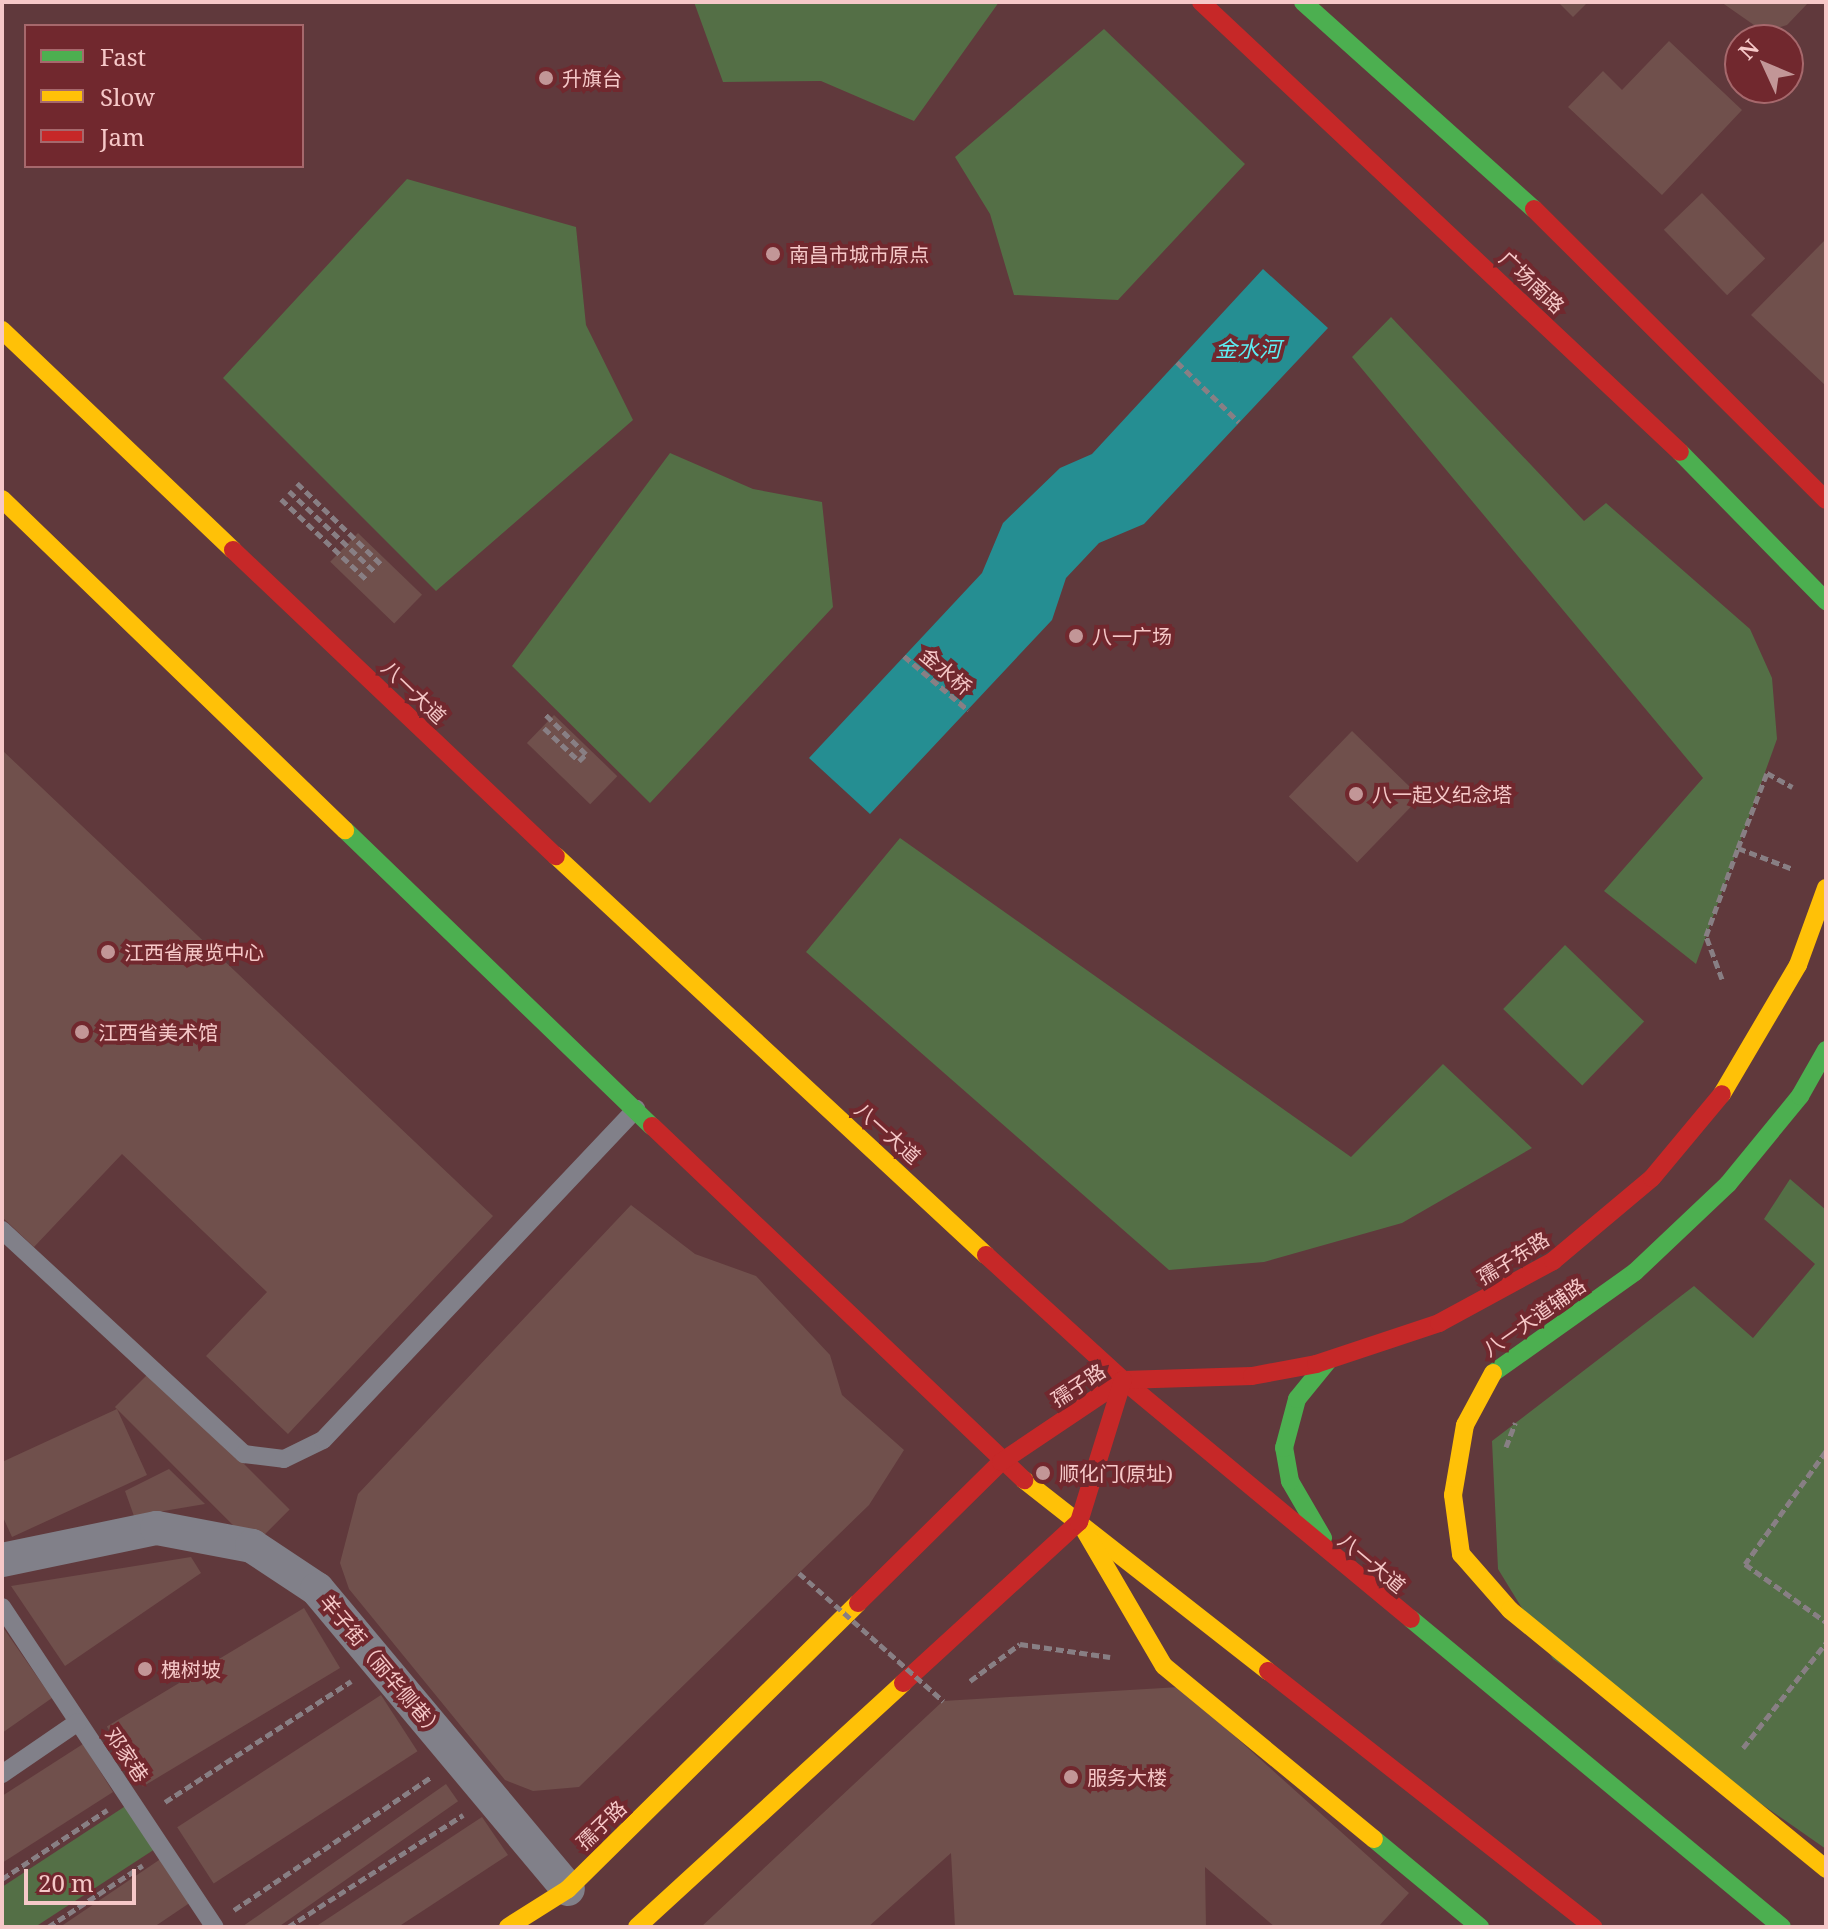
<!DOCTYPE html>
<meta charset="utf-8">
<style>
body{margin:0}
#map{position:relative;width:1828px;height:1929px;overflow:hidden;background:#60393c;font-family:"Noto Serif","Noto Sans SC",serif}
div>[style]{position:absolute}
.green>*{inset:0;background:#546f46;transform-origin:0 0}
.water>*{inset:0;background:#258e92}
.building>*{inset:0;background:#70504c;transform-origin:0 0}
.path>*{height:5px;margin-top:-2.5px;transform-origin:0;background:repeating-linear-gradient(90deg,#887f84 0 8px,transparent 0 12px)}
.lane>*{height:18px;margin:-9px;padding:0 9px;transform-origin:9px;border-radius:9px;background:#818089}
.street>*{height:34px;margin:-17px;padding:0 17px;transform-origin:17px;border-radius:17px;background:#818089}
.fast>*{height:18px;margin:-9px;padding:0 9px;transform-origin:9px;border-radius:9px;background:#4caf50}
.slow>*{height:18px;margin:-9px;padding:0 9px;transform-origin:9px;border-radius:9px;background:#ffc107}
.jam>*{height:18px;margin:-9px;padding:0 9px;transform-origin:9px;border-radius:9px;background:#c62828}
.path-bridge>*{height:5px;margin-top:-2.5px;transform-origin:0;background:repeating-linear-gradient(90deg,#887f84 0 8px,transparent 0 12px)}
.dots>*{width:22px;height:22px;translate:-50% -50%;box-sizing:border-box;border:4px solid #71282e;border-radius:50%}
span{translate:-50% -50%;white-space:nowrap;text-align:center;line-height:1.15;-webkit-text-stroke:8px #71282e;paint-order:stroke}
.poi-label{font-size:20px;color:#f6c8c8}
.left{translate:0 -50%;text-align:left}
.street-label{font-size:20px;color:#f6c8c8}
.water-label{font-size:22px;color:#5dedf2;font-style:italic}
.frame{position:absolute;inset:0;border:4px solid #f6c8c8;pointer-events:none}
.legend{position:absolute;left:24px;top:24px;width:280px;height:144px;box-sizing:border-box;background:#71282e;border:2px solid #a6686c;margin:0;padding:10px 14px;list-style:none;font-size:24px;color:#f6c8c8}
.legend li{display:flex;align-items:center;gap:16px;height:40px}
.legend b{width:40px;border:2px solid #a6686c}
.north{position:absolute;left:1724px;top:24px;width:80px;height:80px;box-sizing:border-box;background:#71282e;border:2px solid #a6686c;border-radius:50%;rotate:314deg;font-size:22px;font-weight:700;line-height:32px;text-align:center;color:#f6c8c8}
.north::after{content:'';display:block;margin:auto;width:28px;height:36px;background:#c29697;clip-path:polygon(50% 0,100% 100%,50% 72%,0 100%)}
.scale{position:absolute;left:24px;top:1869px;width:112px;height:36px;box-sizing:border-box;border:4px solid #f6c8c8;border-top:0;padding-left:10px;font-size:24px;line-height:28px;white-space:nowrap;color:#f6c8c8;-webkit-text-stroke:6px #71282e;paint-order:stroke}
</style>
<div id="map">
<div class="green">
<div style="clip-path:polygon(694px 2px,999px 2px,914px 121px,821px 81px,723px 82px)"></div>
<div style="clip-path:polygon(1104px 29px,1245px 164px,1118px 300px,1014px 295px,990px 214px,955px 157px)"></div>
<div style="clip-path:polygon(407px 179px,576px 227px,586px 325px,633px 420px,436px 591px,223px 378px)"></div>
<div style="clip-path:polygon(1391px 317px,1584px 521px,1606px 503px,1750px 629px,1772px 678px,1777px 739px,1696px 964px,1604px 891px,1703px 778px,1352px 357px)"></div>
<div style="clip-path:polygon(670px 453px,753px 489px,822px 502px,833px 607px,650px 803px,512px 666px)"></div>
<div style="clip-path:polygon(900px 838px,1351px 1157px,1443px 1064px,1532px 1148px,1402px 1223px,1264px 1262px,1169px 1270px,806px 952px)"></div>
<div style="left:1565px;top:945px;width:110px;height:89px;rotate:44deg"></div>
<div style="clip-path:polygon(1790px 1179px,1826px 1210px,1826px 1849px,1553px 1659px,1498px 1569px,1492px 1441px,1694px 1286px,1753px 1338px,1815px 1264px,1764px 1219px)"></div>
<div style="clip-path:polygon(127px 1805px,155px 1849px,35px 1927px,2px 1927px,2px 1887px)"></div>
</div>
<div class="water">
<div style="clip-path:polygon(1263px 269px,1328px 328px,1144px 524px,1099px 543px,1066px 578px,1052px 620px,870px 814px,809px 758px,982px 573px,1003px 523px,1060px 468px,1092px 454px)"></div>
</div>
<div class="building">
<div style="clip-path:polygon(1558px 2px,1588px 2px,1573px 17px)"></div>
<div style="clip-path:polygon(1721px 2px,1809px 2px,1787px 25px,1764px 32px)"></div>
<div style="clip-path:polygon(1669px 41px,1742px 110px,1662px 195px,1568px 107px,1603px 71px,1622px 90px)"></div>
<div style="left:1702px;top:193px;width:91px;height:53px;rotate:46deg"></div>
<div style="clip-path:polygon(1826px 239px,1826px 386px,1751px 315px)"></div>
<div style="left:358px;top:533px;width:89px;height:40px;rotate:44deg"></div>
<div style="left:554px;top:715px;width:88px;height:39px;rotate:44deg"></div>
<div style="left:1352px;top:731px;width:95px;height:91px;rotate:44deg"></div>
<div style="clip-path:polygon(2px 750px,493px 1216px,288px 1434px,206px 1356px,267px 1292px,122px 1154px,34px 1247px,2px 1217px)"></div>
<div style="clip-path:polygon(631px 1205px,695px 1254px,756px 1276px,830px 1355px,842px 1395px,904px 1450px,869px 1505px,579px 1787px,533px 1791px,505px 1780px,349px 1589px,340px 1563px,358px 1494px)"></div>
<div style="left:151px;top:1371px;width:196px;height:51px;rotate:45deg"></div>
<div style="clip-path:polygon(117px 1409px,147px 1475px,12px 1537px,2px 1515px,2px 1462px)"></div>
<div style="clip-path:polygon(169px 1469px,205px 1504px,134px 1516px,125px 1491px)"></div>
<div style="clip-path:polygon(191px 1557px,201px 1573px,65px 1666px,11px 1586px)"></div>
<div style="left:304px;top:1608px;width:70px;height:230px;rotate:59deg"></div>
<div style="clip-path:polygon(2px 1626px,52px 1698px,2px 1733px)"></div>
<div style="clip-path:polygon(1180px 1687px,1409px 1893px,1378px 1927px,1275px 1927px,1205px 1867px,1206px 1927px,955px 1927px,951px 1853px,868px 1927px,701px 1927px,943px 1701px)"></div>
<div style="left:381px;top:1695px;width:67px;height:243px;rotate:57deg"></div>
<div style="clip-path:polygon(83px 1744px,113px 1792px,2px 1863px,2px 1796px)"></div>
<div style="left:446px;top:1784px;width:21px;height:258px;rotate:55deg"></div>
<div style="clip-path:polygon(482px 1817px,508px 1855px,398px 1927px,315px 1927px)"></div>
<div style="clip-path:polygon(162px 1858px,191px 1902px,154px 1927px,60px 1927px)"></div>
</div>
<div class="path">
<div style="left:1177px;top:362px;width:86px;rotate:44.1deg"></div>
<div style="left:297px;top:483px;width:120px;rotate:44deg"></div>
<div style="left:289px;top:491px;width:120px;rotate:43.3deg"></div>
<div style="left:281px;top:499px;width:120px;rotate:43.3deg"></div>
<div style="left:904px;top:656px;width:84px;rotate:40.2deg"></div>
<div style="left:544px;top:728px;width:48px;rotate:43.3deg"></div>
<div style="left:579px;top:761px;width:10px;rotate:-45deg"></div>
<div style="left:586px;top:754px;width:57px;rotate:-135.7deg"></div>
<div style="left:1738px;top:848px;width:59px;rotate:20.9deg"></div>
<div style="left:1722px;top:979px;width:46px;rotate:-110.4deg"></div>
<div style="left:1706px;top:936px;width:94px;rotate:-70deg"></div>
<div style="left:1738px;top:848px;width:80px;rotate:-68.9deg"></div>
<div style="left:1767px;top:773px;width:29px;rotate:29deg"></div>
<div style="left:1506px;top:1447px;width:26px;rotate:-69deg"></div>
<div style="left:1826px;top:1451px;width:139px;rotate:125.6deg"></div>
<div style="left:1745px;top:1564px;width:100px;rotate:35.6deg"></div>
<div style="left:970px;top:1681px;width:62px;rotate:-36.5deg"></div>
<div style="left:1020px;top:1644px;width:91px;rotate:8.2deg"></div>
<div style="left:1743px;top:1748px;width:134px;rotate:-51.7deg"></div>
<div style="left:165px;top:1802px;width:222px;rotate:-33deg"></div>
<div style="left:2px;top:1879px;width:126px;rotate:-33.3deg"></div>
<div style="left:234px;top:1910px;width:238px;rotate:-34deg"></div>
<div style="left:48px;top:1927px;width:113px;rotate:-33.1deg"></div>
<div style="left:288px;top:1927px;width:208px;rotate:-32.6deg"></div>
</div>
<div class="lane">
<div style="left:2px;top:1230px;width:330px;rotate:42.8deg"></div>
<div style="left:244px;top:1454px;width:40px;rotate:7.1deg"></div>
<div style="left:284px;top:1459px;width:43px;rotate:-26deg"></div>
<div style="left:323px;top:1440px;width:456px;rotate:-46.6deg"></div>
<div style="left:2px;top:1607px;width:384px;rotate:56.4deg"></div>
<div style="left:2px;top:1774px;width:92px;rotate:-34.4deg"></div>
</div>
<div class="street">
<div style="left:2px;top:1560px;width:158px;rotate:-11.7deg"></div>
<div style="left:157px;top:1528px;width:97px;rotate:10.7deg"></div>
<div style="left:252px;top:1546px;width:78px;rotate:33.5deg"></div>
<div style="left:317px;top:1589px;width:391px;rotate:50.1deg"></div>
</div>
<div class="fast">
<div style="left:1303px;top:2px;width:310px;rotate:41.9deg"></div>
<div style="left:1680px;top:452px;width:209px;rotate:45.6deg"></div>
<div style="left:345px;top:830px;width:426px;rotate:44deg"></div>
<div style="left:1493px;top:1373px;width:174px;rotate:-35.4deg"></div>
<div style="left:1635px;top:1272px;width:128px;rotate:-43.4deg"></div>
<div style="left:1728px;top:1184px;width:114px;rotate:-50.7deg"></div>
<div style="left:1800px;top:1096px;width:53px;rotate:-60.5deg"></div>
<div style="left:1323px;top:1538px;width:66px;rotate:-120.1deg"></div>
<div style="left:1290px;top:1481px;width:34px;rotate:-100deg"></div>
<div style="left:1284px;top:1448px;width:51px;rotate:-75.1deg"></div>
<div style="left:1297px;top:1399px;width:49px;rotate:-50.8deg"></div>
<div style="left:1411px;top:1619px;width:482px;rotate:39.7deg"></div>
<div style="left:1374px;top:1839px;width:138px;rotate:39.7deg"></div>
</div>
<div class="slow">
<div style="left:2px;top:330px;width:319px;rotate:43.6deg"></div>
<div style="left:2px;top:499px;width:477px;rotate:44deg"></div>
<div style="left:556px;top:856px;width:587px;rotate:42.86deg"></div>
<div style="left:1722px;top:1094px;width:150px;rotate:-59.5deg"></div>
<div style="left:1798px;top:965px;width:82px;rotate:-70deg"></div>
<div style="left:1493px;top:1373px;width:59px;rotate:118.3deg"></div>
<div style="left:1465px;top:1425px;width:71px;rotate:99.7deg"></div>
<div style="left:1453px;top:1495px;width:60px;rotate:82.3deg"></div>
<div style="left:1461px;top:1554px;width:74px;rotate:48.8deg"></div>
<div style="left:1510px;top:1610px;width:409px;rotate:39.3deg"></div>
<div style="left:1024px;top:1480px;width:310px;rotate:38.1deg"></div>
<div style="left:1085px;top:1531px;width:156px;rotate:59.7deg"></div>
<div style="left:1164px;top:1666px;width:272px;rotate:39.5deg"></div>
<div style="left:508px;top:1927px;width:71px;rotate:-32.3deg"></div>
<div style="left:568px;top:1889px;width:407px;rotate:-44.6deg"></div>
<div style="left:637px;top:1927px;width:361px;rotate:-42.5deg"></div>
</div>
<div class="jam">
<div style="left:1201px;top:2px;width:657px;rotate:43.21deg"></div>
<div style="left:1534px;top:209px;width:412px;rotate:44.9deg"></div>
<div style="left:233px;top:550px;width:445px;rotate:43.5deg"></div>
<div style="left:652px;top:1126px;width:514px;rotate:43.58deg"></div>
<div style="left:986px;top:1255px;width:185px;rotate:42.4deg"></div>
<div style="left:1123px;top:1380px;width:374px;rotate:39.7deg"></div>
<div style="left:1123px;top:1380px;width:129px;rotate:-1.8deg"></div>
<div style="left:1252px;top:1376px;width:65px;rotate:-10.6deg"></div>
<div style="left:1316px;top:1364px;width:130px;rotate:-18.4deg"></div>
<div style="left:1439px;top:1323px;width:130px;rotate:-28.5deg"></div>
<div style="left:1553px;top:1261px;width:129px;rotate:-40deg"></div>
<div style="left:1652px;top:1178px;width:109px;rotate:-50.2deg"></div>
<div style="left:858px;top:1603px;width:201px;rotate:-44.6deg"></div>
<div style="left:1001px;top:1462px;width:147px;rotate:-33.9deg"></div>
<div style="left:1268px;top:1671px;width:414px;rotate:38.2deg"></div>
<div style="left:903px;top:1683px;width:239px;rotate:-42.5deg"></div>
<div style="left:1079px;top:1522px;width:149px;rotate:-72.8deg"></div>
</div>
<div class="path-bridge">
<div style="left:799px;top:1573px;width:193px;rotate:41.6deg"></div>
</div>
<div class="dots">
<div style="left:546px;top:78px;background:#c29697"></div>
<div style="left:773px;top:254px;background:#c29697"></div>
<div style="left:1076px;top:636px;background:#c29697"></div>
<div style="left:1356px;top:794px;background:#c29697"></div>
<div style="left:108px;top:952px;background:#c29697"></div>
<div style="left:82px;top:1032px;background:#c29697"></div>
<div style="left:1043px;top:1473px;background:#c29697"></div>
<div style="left:145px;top:1669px;background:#c29697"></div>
<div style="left:1071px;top:1777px;background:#c29697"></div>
</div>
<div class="poi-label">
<span class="left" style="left:562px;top:78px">升旗台</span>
<span class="left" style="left:789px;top:254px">南昌市城市原点</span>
<span class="left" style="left:1092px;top:636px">八一广场</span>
<span class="left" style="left:1372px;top:794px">八一起义纪念塔</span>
<span class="left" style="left:124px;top:952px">江西省展览中心</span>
<span class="left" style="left:98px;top:1032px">江西省美术馆</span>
<span class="left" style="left:1059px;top:1473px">顺化门(原址)</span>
<span class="left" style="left:161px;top:1669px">槐树坡</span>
<span class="left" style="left:1087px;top:1777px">服务大楼</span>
</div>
<div class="street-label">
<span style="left:1532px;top:282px;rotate:43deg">广场南路</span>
<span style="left:946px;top:671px;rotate:40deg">金水桥</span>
<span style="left:414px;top:692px;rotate:44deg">八一大道</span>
<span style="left:888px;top:1133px;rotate:42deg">八一大道</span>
<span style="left:1513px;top:1258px;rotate:-32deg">孺子东路</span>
<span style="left:1534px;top:1317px;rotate:-35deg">八一大道辅路</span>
<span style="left:1078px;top:1385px;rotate:-33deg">孺子路</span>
<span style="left:1372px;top:1563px;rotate:40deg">八一大道</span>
<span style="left:382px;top:1666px;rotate:50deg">羊子街（丽华侧巷）</span>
<span style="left:127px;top:1755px;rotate:56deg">邓家巷</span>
<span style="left:601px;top:1825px;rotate:-44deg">孺子路</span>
</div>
<div class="water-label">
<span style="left:1248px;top:349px">金水河</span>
</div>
<div class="frame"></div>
<ul class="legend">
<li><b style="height:10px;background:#4caf50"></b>Fast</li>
<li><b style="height:10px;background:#ffc107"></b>Slow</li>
<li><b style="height:10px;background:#c62828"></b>Jam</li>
</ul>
<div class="north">N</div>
<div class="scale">20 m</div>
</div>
